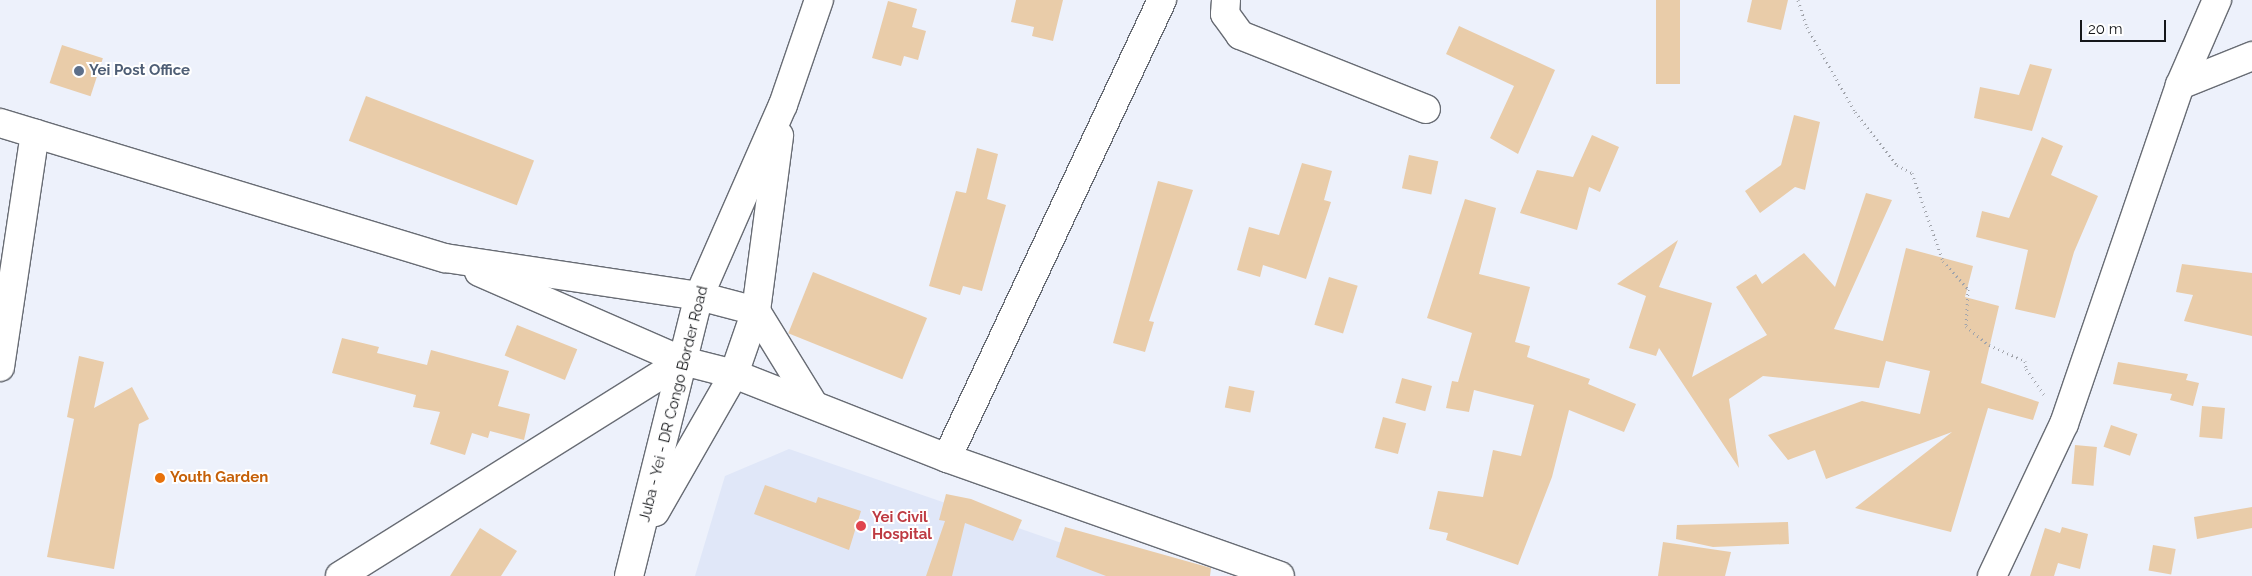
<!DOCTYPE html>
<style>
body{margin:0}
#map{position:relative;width:2252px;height:576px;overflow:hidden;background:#edf1fb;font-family:Raleway,sans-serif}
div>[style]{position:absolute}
.built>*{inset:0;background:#e0e7f8}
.building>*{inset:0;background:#e9cca9;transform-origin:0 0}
.path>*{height:3px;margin-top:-1.5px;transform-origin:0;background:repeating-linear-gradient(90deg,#a1a4ab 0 1px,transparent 0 5px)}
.roads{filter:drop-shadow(1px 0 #686c74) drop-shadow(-1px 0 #686c74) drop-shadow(0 1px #686c74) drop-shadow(0 -1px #686c74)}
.minor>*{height:28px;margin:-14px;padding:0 14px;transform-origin:14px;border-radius:14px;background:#fff}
.major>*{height:28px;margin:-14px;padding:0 14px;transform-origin:14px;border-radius:14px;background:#fff}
.dots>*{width:14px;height:14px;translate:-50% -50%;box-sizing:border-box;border:2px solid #fff;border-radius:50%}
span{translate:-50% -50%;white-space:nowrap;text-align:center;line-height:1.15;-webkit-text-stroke:4px #fff;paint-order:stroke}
.service-label{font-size:15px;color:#4e5e75;font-weight:700}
.left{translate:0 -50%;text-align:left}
.street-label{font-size:15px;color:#15171a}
.food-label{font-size:15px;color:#c56008;font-weight:700}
.health-label{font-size:15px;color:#be3a42;font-weight:700}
.scale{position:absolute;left:2080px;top:20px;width:86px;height:22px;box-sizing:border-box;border:2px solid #15171a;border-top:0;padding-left:6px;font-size:15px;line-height:18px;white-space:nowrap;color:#15171a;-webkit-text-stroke:4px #fff;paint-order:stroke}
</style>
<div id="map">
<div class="built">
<div style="clip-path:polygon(789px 449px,1157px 576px,695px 576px,725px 476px)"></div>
</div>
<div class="building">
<div style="clip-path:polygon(1016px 0,1063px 0,1053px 41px,1032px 36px,1034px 27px,1011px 22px)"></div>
<div style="left:1656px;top:0;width:24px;height:84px"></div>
<div style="clip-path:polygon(1752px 0,1788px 0,1781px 30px,1747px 22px)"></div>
<div style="clip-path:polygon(888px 1px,917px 9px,912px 27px,926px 31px,918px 60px,904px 56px,901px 66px,872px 58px)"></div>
<div style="clip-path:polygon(1459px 26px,1555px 70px,1518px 154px,1490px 138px,1514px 86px,1446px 54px)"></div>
<div style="left:62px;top:45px;width:43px;height:40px;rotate:18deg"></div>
<div style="clip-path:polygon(2030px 64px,2052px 69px,2032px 131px,1974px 118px,1980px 87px,2019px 95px)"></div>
<div style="left:366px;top:96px;width:180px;height:48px;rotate:21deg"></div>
<div style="clip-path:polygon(1794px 115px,1820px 122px,1805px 190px,1795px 187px,1760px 213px,1745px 191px,1781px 165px)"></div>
<div style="clip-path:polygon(1592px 135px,1619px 147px,1600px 192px,1589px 187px,1577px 230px,1520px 213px,1537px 170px,1573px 177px)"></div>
<div style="clip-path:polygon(2042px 137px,2063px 146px,2051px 175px,2098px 196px,2074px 252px,2055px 318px,2015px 309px,2028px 250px,1976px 237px,1982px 211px,2009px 218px)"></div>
<div style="clip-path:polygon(977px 148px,998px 154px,987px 199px,1006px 205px,982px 291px,963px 286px,960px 295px,929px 286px,956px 191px,966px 193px)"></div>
<div style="left:1409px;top:155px;width:30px;height:34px;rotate:12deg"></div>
<div style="clip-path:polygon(1302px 163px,1332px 171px,1324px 200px,1331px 202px,1306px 279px,1263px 265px,1260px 277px,1237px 270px,1249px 227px,1279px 235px)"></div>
<div style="clip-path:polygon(1158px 181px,1193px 190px,1149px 321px,1154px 322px,1145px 352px,1113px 343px)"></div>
<div style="clip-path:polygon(1866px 193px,1892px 200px,1834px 329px,1883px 341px,1906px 248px,1973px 266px,1965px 297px,1999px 306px,1981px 383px,2039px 402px,2033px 420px,1988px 408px,1951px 532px,1855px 508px,1952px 432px,1826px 479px,1815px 450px,1788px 460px,1768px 435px,1862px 401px,1920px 414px,1930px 371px,1886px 361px,1879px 388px,1763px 376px,1729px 399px,1739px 468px,1659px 348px,1656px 356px,1629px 348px,1646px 296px,1617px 284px,1678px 240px,1659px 287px,1712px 303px,1692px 377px,1767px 335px,1736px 287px,1756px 274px,1762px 284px,1804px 253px,1835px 287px)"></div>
<div style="clip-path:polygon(1465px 199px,1496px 208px,1479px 274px,1530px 287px,1515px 342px,1530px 346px,1527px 357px,1590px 379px,1588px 384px,1636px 404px,1624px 432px,1569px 410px,1552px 477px,1518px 565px,1446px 540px,1448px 533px,1429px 529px,1438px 491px,1483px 497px,1493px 450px,1521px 456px,1534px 405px,1474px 390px,1469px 412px,1446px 408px,1452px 381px,1458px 382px,1472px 333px,1427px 318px)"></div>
<div style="clip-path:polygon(2182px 264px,2252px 273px,2252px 336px,2184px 321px,2193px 295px,2176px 292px)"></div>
<div style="left:813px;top:272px;width:123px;height:66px;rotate:22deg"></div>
<div style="left:1329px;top:277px;width:30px;height:50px;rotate:17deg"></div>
<div style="left:517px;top:325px;width:65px;height:33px;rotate:22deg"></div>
<div style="clip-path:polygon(342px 338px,379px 347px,377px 353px,427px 365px,431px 350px,509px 371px,498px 406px,530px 414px,524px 440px,490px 431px,488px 438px,472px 433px,465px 455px,430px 444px,440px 412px,413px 407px,416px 395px,332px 373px)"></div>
<div style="clip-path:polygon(79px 356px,104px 362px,94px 408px,132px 387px,149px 419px,139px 424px,114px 569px,47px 557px,74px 419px,67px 417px)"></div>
<div style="clip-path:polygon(2118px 362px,2188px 374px,2186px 380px,2199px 383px,2193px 406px,2170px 400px,2172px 394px,2113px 384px)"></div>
<div style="left:1402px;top:378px;width:31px;height:26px;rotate:15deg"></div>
<div style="left:1229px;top:386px;width:26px;height:22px;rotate:11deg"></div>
<div style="left:2202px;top:406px;width:23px;height:31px;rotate:5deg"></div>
<div style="left:1383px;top:417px;width:24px;height:32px;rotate:15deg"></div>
<div style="left:2111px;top:425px;width:28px;height:23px;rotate:19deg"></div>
<div style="left:2075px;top:445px;width:22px;height:39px;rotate:5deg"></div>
<div style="clip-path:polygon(765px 485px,816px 503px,818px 497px,861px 511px,849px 550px,754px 514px)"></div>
<div style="clip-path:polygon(946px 494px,971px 499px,1022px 520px,1013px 541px,965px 523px,952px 576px,926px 576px,945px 521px,939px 520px)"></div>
<div style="clip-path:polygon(2252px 507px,2252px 528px,2197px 539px,2194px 517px)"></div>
<div style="clip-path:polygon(1788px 522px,1789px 544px,1713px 547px,1676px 539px,1677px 525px)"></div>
<div style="clip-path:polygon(1065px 527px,1211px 568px,1210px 576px,1106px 576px,1056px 557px)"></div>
<div style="clip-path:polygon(2062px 527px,2088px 534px,2080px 569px,2058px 563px,2054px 576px,2030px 576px,2045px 528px,2060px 533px)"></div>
<div style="clip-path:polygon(480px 528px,517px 551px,501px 576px,450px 576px)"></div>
<div style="clip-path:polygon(1663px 542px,1731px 552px,1725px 576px,1658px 576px)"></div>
<div style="left:2153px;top:545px;width:23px;height:26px;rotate:10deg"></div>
</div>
<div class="path">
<div style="left:1798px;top:0;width:28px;rotate:72deg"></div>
<div style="left:1807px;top:27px;width:98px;rotate:60.5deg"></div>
<div style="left:1855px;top:112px;width:68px;rotate:51.6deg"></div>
<div style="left:1897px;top:165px;width:17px;rotate:28deg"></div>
<div style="left:1912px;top:173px;width:93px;rotate:70.6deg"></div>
<div style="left:1943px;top:261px;width:38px;rotate:48deg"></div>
<div style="left:1968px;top:289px;width:37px;rotate:93deg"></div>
<div style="left:1966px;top:326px;width:30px;rotate:40deg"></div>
<div style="left:1989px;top:345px;width:39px;rotate:24deg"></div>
<div style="left:2025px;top:361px;width:8px;rotate:83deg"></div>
<div style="left:2026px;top:369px;width:32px;rotate:55deg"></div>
</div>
<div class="roads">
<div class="minor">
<div style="left:1226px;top:0;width:14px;rotate:94deg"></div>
<div style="left:1225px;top:14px;width:26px;rotate:54deg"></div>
<div style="left:1240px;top:35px;width:200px;rotate:21.7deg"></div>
<div style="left:2180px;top:85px;width:78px;rotate:-21.9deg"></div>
<div style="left:756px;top:311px;width:107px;rotate:58.4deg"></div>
<div style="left:0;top:367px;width:236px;rotate:-81.5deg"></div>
<div style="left:734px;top:374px;width:229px;rotate:21.5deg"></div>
<div style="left:947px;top:458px;width:353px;rotate:19.5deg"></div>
<div style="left:947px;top:458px;width:506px;rotate:-64.85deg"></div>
<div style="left:340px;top:576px;width:405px;rotate:-32.1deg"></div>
<div style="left:1992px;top:576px;width:168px;rotate:-64.7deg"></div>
<div style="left:2064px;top:424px;width:358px;rotate:-71.1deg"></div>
<div style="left:2180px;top:85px;width:93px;rotate:-66.5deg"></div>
</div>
<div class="major">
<div style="left:0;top:123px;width:465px;rotate:16.9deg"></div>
<div style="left:445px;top:258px;width:257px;rotate:8.5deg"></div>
<div style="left:699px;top:296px;width:59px;rotate:14.7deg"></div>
<div style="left:479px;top:272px;width:223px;rotate:23.6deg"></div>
<div style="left:683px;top:361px;width:53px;rotate:14.3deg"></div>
<div style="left:655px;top:512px;width:159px;rotate:-60.2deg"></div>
<div style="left:734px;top:374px;width:67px;rotate:-70.8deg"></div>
<div style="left:756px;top:311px;width:177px;rotate:-82.5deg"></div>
<div style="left:629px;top:576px;width:289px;rotate:-76deg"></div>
<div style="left:699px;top:296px;width:209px;rotate:-66.3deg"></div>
<div style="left:783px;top:105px;width:111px;rotate:-71.1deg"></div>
</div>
</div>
<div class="dots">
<div style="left:79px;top:71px;background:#5c6f8a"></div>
<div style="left:160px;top:478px;background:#e8710a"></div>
<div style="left:861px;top:526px;background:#e0444e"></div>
</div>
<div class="service-label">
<span class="left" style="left:89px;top:71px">Yei Post Office</span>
</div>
<div class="street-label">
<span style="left:674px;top:404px;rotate:-76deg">Juba - Yei - DR Congo Border Road</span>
</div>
<div class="food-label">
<span class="left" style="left:170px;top:478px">Youth Garden</span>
</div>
<div class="health-label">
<span class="left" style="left:872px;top:526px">Yei Civil<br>Hospital</span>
</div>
<div class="scale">20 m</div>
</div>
